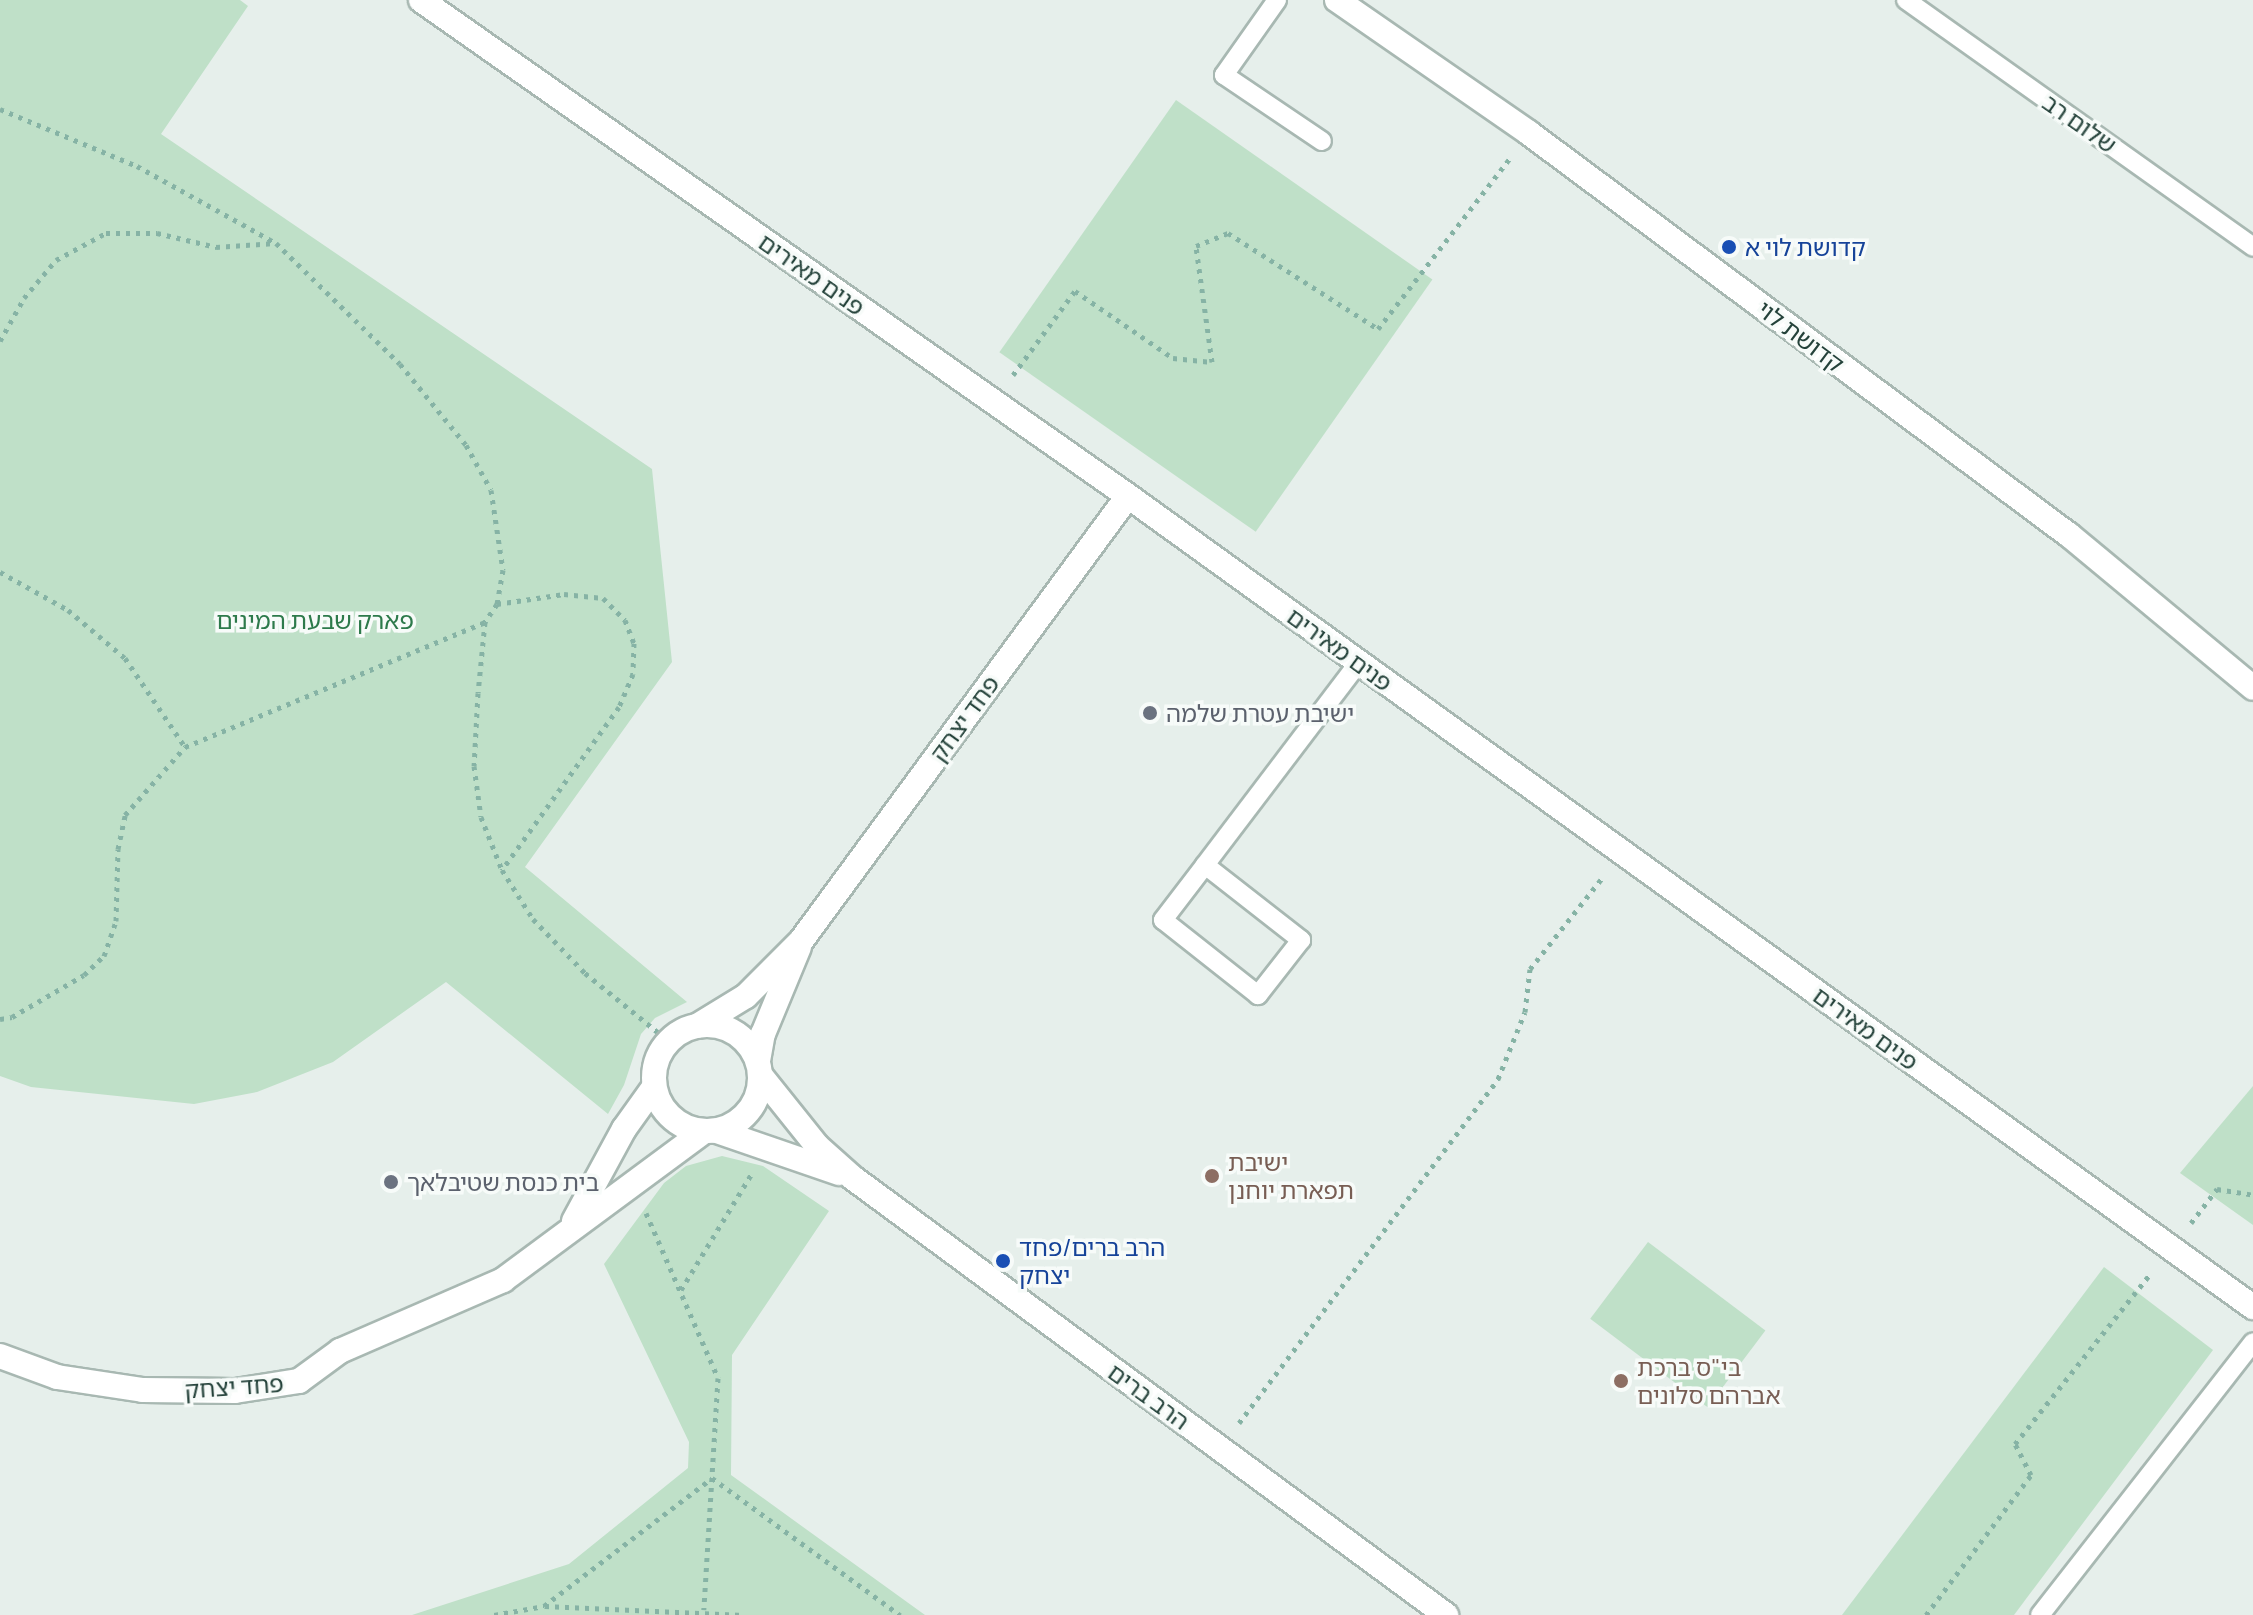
<!DOCTYPE html>
<meta charset="utf-8">
<style>
body{margin:0}
#map{position:relative;width:2253px;height:1615px;overflow:hidden;background:#e6efeb;font-family:Manrope,"Noto Sans Hebrew",sans-serif}
div>[style]{position:absolute}
.green>*{inset:0;background:#bfe0c8;transform-origin:0 0}
.path>*{height:5px;margin-top:-2.5px;transform-origin:0;background:repeating-linear-gradient(90deg,#86b3a5 0 4px,transparent 0 10px)}
.roads{filter:drop-shadow(2px 0 #a8b8b2) drop-shadow(-2px 0 #a8b8b2) drop-shadow(0 2px #a8b8b2) drop-shadow(0 -2px #a8b8b2)}
.service>*{height:18px;margin:-9px;padding:0 9px;transform-origin:9px;border-radius:9px;background:#fff}
.minor>*{height:24px;margin:-12px;padding:0 12px;transform-origin:12px;border-radius:12px;background:#fff}
.minor>.ring{margin:-12px;padding:0;box-sizing:content-box;background:none;border:24px solid #fff;border-radius:50%}
.tertiary>*{height:24px;margin:-12px;padding:0 12px;transform-origin:12px;border-radius:12px;background:#fff}
.dots>*{width:22px;height:22px;translate:-50% -50%;box-sizing:border-box;border:4px solid #f7fbf9;border-radius:50%}
span{translate:-50% -50%;white-space:nowrap;text-align:center;line-height:1.15;-webkit-text-stroke:7px #f7fbf9;paint-order:stroke}
.street-label{font-size:24px;color:#24423a}
.transit-label{font-size:24px;color:#164399}
.left{translate:0 -50%;text-align:left}
.park-label{font-size:24px;color:#2d7a4b}
.worship-label{font-size:24px;color:#5b616d}
.education-label{font-size:24px;color:#785e54}
</style>
<div id="map">
<div class="green">
<div style="clip-path:polygon(0 0,240px 0,248px 6px,161px 134px,652px 469px,672px 662px,525px 867px,687px 1002px,655px 1018px,641px 1034px,624px 1085px,608px 1114px,446px 982px,333px 1062px,257px 1092px,194px 1104px,31px 1087px,0 1076px)"></div>
<div style="left:1176px;top:100px;width:313px;height:308px;rotate:35deg"></div>
<div style="clip-path:polygon(2253px 1086px,2253px 1225px,2180px 1173px)"></div>
<div style="clip-path:polygon(722px 1156px,763px 1166px,829px 1211px,732px 1355px,731px 1475px,925px 1615px,412px 1615px,569px 1564px,688px 1468px,689px 1442px,604px 1264px,664px 1183px,686px 1166px)"></div>
<div style="left:1648px;top:1242px;width:147px;height:96px;rotate:37deg"></div>
<div style="clip-path:polygon(2104px 1267px,2213px 1350px,2014px 1615px,1842px 1615px)"></div>
</div>
<div class="path">
<div style="left:0;top:109px;width:148px;rotate:22.6deg"></div>
<div style="left:137px;top:166px;width:159px;rotate:29deg"></div>
<div style="left:276px;top:243px;width:173px;rotate:44.3deg"></div>
<div style="left:400px;top:364px;width:104px;rotate:50.8deg"></div>
<div style="left:466px;top:445px;width:51px;rotate:60.9deg"></div>
<div style="left:491px;top:490px;width:81px;rotate:81.5deg"></div>
<div style="left:503px;top:570px;width:35px;rotate:100deg"></div>
<div style="left:497px;top:604px;width:22px;rotate:124deg"></div>
<div style="left:485px;top:622px;width:71px;rotate:95.6deg"></div>
<div style="left:478px;top:693px;width:73px;rotate:93.1deg"></div>
<div style="left:474px;top:766px;width:51px;rotate:82.2deg"></div>
<div style="left:481px;top:817px;width:57px;rotate:68.4deg"></div>
<div style="left:502px;top:870px;width:58px;rotate:57.7deg"></div>
<div style="left:533px;top:919px;width:75px;rotate:46.1deg"></div>
<div style="left:585px;top:973px;width:103px;rotate:39.1deg"></div>
<div style="left:0;top:341px;width:49px;rotate:-60.8deg"></div>
<div style="left:24px;top:298px;width:50px;rotate:-49.9deg"></div>
<div style="left:56px;top:260px;width:57px;rotate:-28.4deg"></div>
<div style="left:106px;top:233px;width:51px"></div>
<div style="left:157px;top:233px;width:61px;rotate:13.3deg"></div>
<div style="left:216px;top:247px;width:60px;rotate:-3.8deg"></div>
<div style="left:1013px;top:375px;width:104px;rotate:-53.6deg"></div>
<div style="left:1075px;top:291px;width:119px;rotate:34.4deg"></div>
<div style="left:1173px;top:358px;width:39px;rotate:6deg"></div>
<div style="left:1212px;top:362px;width:117px;rotate:-97.9deg"></div>
<div style="left:1196px;top:246px;width:35px;rotate:-22deg"></div>
<div style="left:1228px;top:233px;width:178px;rotate:32.6deg"></div>
<div style="left:1378px;top:329px;width:217px;rotate:-52.3deg"></div>
<div style="left:0;top:572px;width:78px;rotate:29.2deg"></div>
<div style="left:68px;top:610px;width:75px;rotate:40.1deg"></div>
<div style="left:125px;top:658px;width:107px;rotate:56deg"></div>
<div style="left:497px;top:604px;width:68px;rotate:-8.5deg"></div>
<div style="left:564px;top:594px;width:39px;rotate:6deg"></div>
<div style="left:603px;top:598px;width:31px;rotate:45deg"></div>
<div style="left:625px;top:620px;width:25px;rotate:69deg"></div>
<div style="left:634px;top:643px;width:31px;rotate:92deg"></div>
<div style="left:633px;top:674px;width:36px;rotate:113deg"></div>
<div style="left:619px;top:707px;width:201px;rotate:125.7deg"></div>
<div style="left:0;top:1019px;width:12px;rotate:-9deg"></div>
<div style="left:12px;top:1017px;width:83px;rotate:-30.3deg"></div>
<div style="left:84px;top:975px;width:28px;rotate:-44deg"></div>
<div style="left:104px;top:956px;width:37px;rotate:-71deg"></div>
<div style="left:116px;top:921px;width:72px;rotate:-88.4deg"></div>
<div style="left:118px;top:849px;width:35px;rotate:-78deg"></div>
<div style="left:125px;top:815px;width:91px;rotate:-48.6deg"></div>
<div style="left:185px;top:747px;width:325px;rotate:-22.6deg"></div>
<div style="left:646px;top:1213px;width:180px;rotate:66.4deg"></div>
<div style="left:718px;top:1378px;width:232px;rotate:93.5deg"></div>
<div style="left:2191px;top:1223px;width:43px;rotate:-52.6deg"></div>
<div style="left:2217px;top:1189px;width:36px;rotate:9deg"></div>
<div style="left:681px;top:1290px;width:135px;rotate:-58.7deg"></div>
<div style="left:1239px;top:1423px;width:431px;rotate:-53deg"></div>
<div style="left:1498px;top:1079px;width:72px;rotate:-68.1deg"></div>
<div style="left:1525px;top:1012px;width:43px;rotate:-83.4deg"></div>
<div style="left:1530px;top:969px;width:116px;rotate:-51.6deg"></div>
<div style="left:545px;top:1606px;width:199px;rotate:2.6deg"></div>
<div style="left:494px;top:1615px;width:51px;rotate:-10.2deg"></div>
<div style="left:544px;top:1606px;width:211px;rotate:-37.3deg"></div>
<div style="left:712px;top:1478px;width:233px;rotate:36.1deg"></div>
<div style="left:1926px;top:1615px;width:175px;rotate:-53.1deg"></div>
<div style="left:2031px;top:1475px;width:35px;rotate:-117deg"></div>
<div style="left:2015px;top:1444px;width:217px;rotate:-51.5deg"></div>
</div>
<div class="roads">
<div class="service">
<div style="left:1277px;top:0;width:92px;rotate:125.2deg"></div>
<div style="left:1224px;top:75px;width:118px;rotate:34deg"></div>
<div style="left:1906px;top:0;width:426px;rotate:35.4deg"></div>
<div style="left:1205px;top:865px;width:122px;rotate:38deg"></div>
<div style="left:1301px;top:940px;width:70px;rotate:128deg"></div>
<div style="left:1258px;top:995px;width:121px;rotate:-141.7deg"></div>
<div style="left:1163px;top:920px;width:69px;rotate:-52.6deg"></div>
<div style="left:1205px;top:865px;width:255px;rotate:-52.8deg"></div>
<div style="left:2040px;top:1615px;width:346px;rotate:-52deg"></div>
</div>
<div class="minor">
<div style="left:421px;top:0;width:864px;rotate:35.05deg"></div>
<div style="left:1128px;top:496px;width:1387px;rotate:35.79deg"></div>
<div class="ring" style="left:654px;top:1025px;width:82px;height:82px"></div>
<div style="left:697px;top:1026px;width:57px;rotate:-31.5deg"></div>
<div style="left:746px;top:996px;width:78px;rotate:-45deg"></div>
<div style="left:801px;top:941px;width:552px;rotate:-53.69deg"></div>
<div style="left:758px;top:1061px;width:27px;rotate:-80deg"></div>
<div style="left:763px;top:1034px;width:94px;rotate:-67.5deg"></div>
<div style="left:761px;top:1076px;width:90px;rotate:51.3deg"></div>
<div style="left:817px;top:1146px;width:48px;rotate:41.6deg"></div>
<div style="left:853px;top:1178px;width:737px;rotate:36.39deg"></div>
<div style="left:717px;top:1131px;width:129px;rotate:19deg"></div>
<div style="left:574px;top:1221px;width:105px;rotate:-61.5deg"></div>
<div style="left:624px;top:1129px;width:52px;rotate:-54.5deg"></div>
<div style="left:0;top:1356px;width:61px;rotate:20.2deg"></div>
<div style="left:57px;top:1377px;width:87px;rotate:8.6deg"></div>
<div style="left:143px;top:1390px;width:92px;rotate:0.6deg"></div>
<div style="left:235px;top:1391px;width:65px;rotate:-8.9deg"></div>
<div style="left:299px;top:1381px;width:51px;rotate:-36.2deg"></div>
<div style="left:340px;top:1351px;width:178px;rotate:-23.5deg"></div>
<div style="left:503px;top:1280px;width:249px;rotate:-36.5deg"></div>
</div>
<div class="tertiary">
<div style="left:1337px;top:0;width:234px;rotate:34.7deg"></div>
<div style="left:1529px;top:133px;width:673px;rotate:36.67deg"></div>
<div style="left:2069px;top:535px;width:239px;rotate:39.7deg"></div>
</div>
</div>
<div class="dots">
<div style="left:1729px;top:247px;background:#1a4fb4"></div>
<div style="left:1150px;top:713px;background:#6b7280"></div>
<div style="left:1212px;top:1176px;background:#8d6e63"></div>
<div style="left:391px;top:1182px;background:#6b7280"></div>
<div style="left:1003px;top:1261px;background:#1a4fb4"></div>
<div style="left:1621px;top:1381px;background:#8d6e63"></div>
</div>
<div class="street-label">
<span style="left:2080px;top:123px;rotate:35deg">שלום רב</span>
<span style="left:812px;top:274px;rotate:35deg">פנים מאירים</span>
<span style="left:1801px;top:336px;rotate:37deg">קדושת לוי</span>
<span style="left:1340px;top:649px;rotate:36deg">פנים מאירים</span>
<span style="left:964px;top:718px;rotate:-54deg">פחד יצחק</span>
<span style="left:1866px;top:1028px;rotate:36deg">פנים מאירים</span>
<span style="left:234px;top:1386px;rotate:-4deg">פחד יצחק</span>
<span style="left:1149px;top:1396px;rotate:36deg">הרב ברים</span>
</div>
<div class="transit-label">
<span class="left" style="left:1745px;top:247px">קדושת לוי א</span>
<span class="left" style="left:1019px;top:1261px">הרב ברים/פחד<br>יצחק</span>
</div>
<div class="park-label">
<span style="left:315px;top:620px">פארק שבעת המינים</span>
</div>
<div class="worship-label">
<span class="left" style="left:1166px;top:713px">ישיבת עטרת שלמה</span>
<span class="left" style="left:407px;top:1182px">בית כנסת שטיבלאך</span>
</div>
<div class="education-label">
<span class="left" style="left:1228px;top:1176px">ישיבת<br>תפארת יוחנן</span>
<span class="left" style="left:1637px;top:1381px">בי"ס ברכת<br>אברהם סלונים</span>
</div>
</div>
